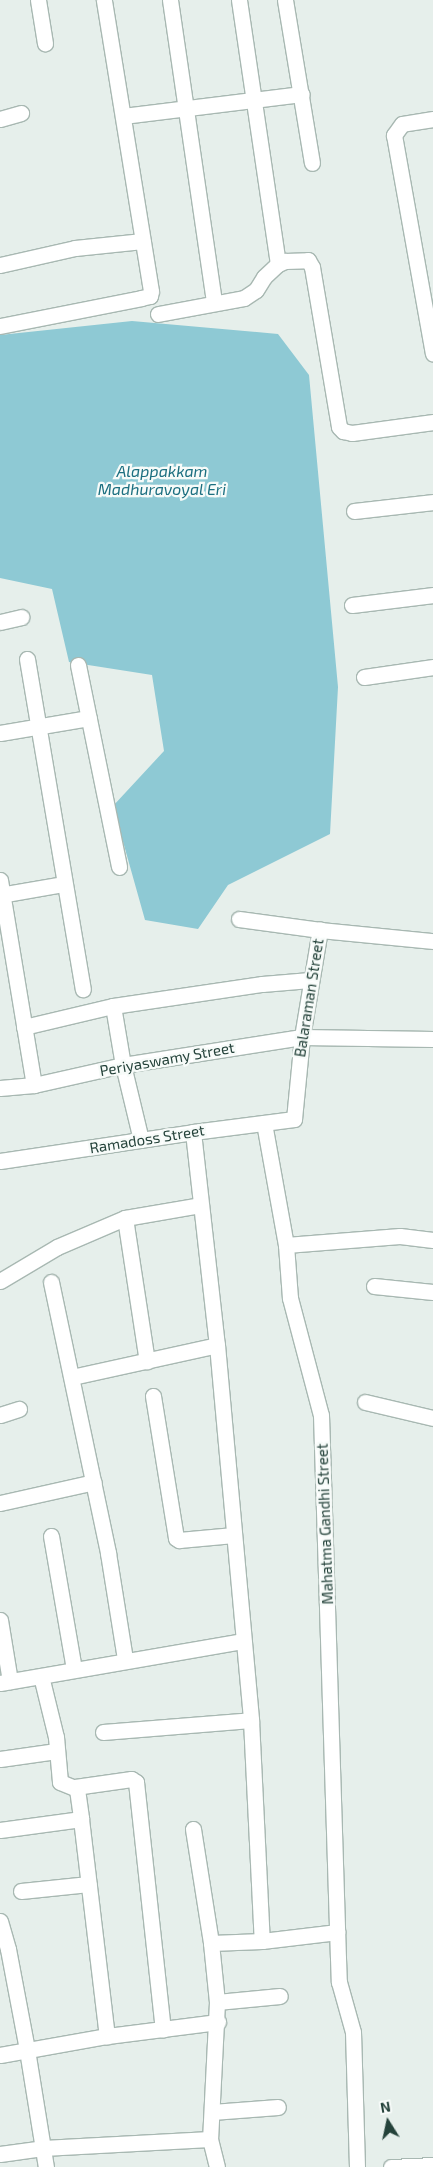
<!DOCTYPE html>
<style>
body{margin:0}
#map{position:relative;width:433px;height:2167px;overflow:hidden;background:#e6efeb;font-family:"Exo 2",sans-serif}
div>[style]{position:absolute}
.water>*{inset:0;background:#8ec9d4}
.roads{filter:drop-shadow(1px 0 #a8b8b2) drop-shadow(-1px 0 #a8b8b2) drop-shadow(0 1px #a8b8b2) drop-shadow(0 -1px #a8b8b2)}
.minor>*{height:15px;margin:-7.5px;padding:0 7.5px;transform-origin:7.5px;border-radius:7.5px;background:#fff}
span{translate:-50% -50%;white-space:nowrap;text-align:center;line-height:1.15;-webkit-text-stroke:4.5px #f7fbf9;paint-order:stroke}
.street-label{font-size:15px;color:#24423a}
.water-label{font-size:16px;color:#1c6f80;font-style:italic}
.north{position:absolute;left:363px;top:2097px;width:50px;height:50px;-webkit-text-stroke:4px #f7fbf9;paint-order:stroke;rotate:350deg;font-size:14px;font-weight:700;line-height:20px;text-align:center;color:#24423a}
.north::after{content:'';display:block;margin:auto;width:18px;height:22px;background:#24423a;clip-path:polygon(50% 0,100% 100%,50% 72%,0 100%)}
</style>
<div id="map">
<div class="water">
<div style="clip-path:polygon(132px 321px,278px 334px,309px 375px,338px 687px,330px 834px,228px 885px,198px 929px,145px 920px,113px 806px,164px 751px,152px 675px,69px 662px,52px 589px,0 578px,0 335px)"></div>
</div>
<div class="roads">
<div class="minor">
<div style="left:38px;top:0;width:44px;rotate:80.8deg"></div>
<div style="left:170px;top:0;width:306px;rotate:81.7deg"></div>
<div style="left:239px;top:0;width:267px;rotate:81.6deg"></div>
<div style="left:285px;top:0;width:165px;rotate:80.6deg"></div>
<div style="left:123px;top:116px;width:180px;rotate:-7deg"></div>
<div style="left:0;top:119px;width:22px;rotate:-16deg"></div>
<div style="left:433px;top:119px;width:31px;rotate:171deg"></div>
<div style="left:402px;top:124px;width:14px;rotate:126deg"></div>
<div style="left:394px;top:135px;width:222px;rotate:79.9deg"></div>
<div style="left:0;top:265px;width:77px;rotate:-12.8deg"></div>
<div style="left:75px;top:248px;width:68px;rotate:-5.9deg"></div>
<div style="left:158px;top:314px;width:87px;rotate:-10.5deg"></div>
<div style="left:244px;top:298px;width:14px;rotate:-34deg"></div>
<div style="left:256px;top:290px;width:15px;rotate:-58deg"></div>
<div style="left:264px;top:277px;width:19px;rotate:-43deg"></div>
<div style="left:278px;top:264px;width:8px;rotate:-23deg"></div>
<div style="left:285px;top:261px;width:23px;rotate:-2deg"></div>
<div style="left:308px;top:260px;width:8px;rotate:60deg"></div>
<div style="left:312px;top:267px;width:162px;rotate:80.4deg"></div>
<div style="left:339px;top:427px;width:6px;rotate:45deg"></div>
<div style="left:343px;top:431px;width:9px;rotate:13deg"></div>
<div style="left:352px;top:433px;width:82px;rotate:-7.7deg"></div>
<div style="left:0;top:326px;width:144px;rotate:-11.2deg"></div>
<div style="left:141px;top:298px;width:9px;rotate:-13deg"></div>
<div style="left:150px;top:296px;width:5px;rotate:-79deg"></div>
<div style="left:151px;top:291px;width:295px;rotate:-99.2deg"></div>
<div style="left:354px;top:511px;width:80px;rotate:-6.5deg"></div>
<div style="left:352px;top:605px;width:82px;rotate:-7deg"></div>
<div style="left:0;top:622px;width:22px;rotate:-13deg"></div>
<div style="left:27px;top:659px;width:335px;rotate:80.4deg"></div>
<div style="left:78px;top:665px;width:206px;rotate:78.5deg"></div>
<div style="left:364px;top:677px;width:70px;rotate:-8.2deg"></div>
<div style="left:0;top:733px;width:90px;rotate:-9.6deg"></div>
<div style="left:0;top:880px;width:208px;rotate:80.6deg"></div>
<div style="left:0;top:895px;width:65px;rotate:-9.8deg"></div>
<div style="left:239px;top:919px;width:82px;rotate:7.7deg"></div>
<div style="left:113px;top:1006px;width:60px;rotate:80.4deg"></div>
<div style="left:123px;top:1065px;width:77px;rotate:76.5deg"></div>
<div style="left:24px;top:1027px;width:91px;rotate:-13.3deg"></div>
<div style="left:113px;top:1006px;width:151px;rotate:-8.4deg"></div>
<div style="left:262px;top:984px;width:48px;rotate:-4.8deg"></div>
<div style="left:0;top:1088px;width:34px;rotate:-5deg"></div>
<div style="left:34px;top:1085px;width:91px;rotate:-12.7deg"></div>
<div style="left:123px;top:1065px;width:181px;rotate:-8.9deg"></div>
<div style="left:302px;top:1037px;width:131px;rotate:0.9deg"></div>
<div style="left:264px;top:1123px;width:124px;rotate:79.8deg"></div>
<div style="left:286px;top:1245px;width:53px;rotate:85.7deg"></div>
<div style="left:290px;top:1298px;width:121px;rotate:75.2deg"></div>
<div style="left:321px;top:1415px;width:543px;rotate:88.21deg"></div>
<div style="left:338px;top:1958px;width:24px;rotate:88deg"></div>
<div style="left:339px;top:1982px;width:52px;rotate:74.4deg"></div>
<div style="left:353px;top:2032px;width:135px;rotate:88.3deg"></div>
<div style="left:193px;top:1132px;width:214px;rotate:83.6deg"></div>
<div style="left:217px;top:1345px;width:377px;rotate:84.8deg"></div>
<div style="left:251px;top:1720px;width:221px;rotate:87.2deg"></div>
<div style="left:0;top:1161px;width:195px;rotate:-8.5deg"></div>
<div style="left:193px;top:1132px;width:102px;rotate:-7.3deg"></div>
<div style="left:294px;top:1119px;width:82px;rotate:-84.4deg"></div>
<div style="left:302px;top:1037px;width:109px;rotate:-80.5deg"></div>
<div style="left:320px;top:930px;width:114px;rotate:5.6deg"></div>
<div style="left:125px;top:1218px;width:145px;rotate:81.3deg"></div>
<div style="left:286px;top:1245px;width:114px;rotate:-4.5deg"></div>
<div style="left:400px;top:1236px;width:33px;rotate:7deg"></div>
<div style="left:0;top:1281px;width:66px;rotate:-30.8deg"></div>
<div style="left:57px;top:1247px;width:74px;rotate:-23.1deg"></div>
<div style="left:125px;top:1218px;width:76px;rotate:-9.8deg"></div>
<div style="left:51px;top:1282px;width:277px;rotate:78.1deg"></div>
<div style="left:108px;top:1553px;width:107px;rotate:80.9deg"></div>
<div style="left:374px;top:1286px;width:59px;rotate:5.8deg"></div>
<div style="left:72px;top:1377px;width:148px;rotate:-12.4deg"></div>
<div style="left:153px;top:1396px;width:144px;rotate:80.8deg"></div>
<div style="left:176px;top:1538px;width:4px;rotate:34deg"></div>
<div style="left:179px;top:1540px;width:55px;rotate:-5.2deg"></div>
<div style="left:365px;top:1402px;width:70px;rotate:13.2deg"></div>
<div style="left:0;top:1415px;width:20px;rotate:-18deg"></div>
<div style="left:0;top:1503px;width:96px;rotate:-12.6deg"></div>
<div style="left:51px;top:1536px;width:135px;rotate:80.2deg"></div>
<div style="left:0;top:1620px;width:62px;rotate:80.7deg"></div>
<div style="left:41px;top:1676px;width:63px;rotate:76.2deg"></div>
<div style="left:56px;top:1737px;width:45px;rotate:84.9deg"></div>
<div style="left:60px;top:1782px;width:18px;rotate:22deg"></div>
<div style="left:77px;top:1789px;width:30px;rotate:82deg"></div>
<div style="left:0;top:1683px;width:247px;rotate:-9.8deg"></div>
<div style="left:103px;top:1732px;width:148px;rotate:-4.6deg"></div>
<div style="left:0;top:1759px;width:57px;rotate:-8.1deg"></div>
<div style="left:75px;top:1787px;width:57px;rotate:-8.1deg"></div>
<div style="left:131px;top:1779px;width:6px;rotate:31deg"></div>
<div style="left:136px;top:1782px;width:249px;rotate:83.8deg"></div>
<div style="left:193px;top:1829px;width:115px;rotate:81deg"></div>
<div style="left:211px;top:1943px;width:59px;rotate:84.2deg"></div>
<div style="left:217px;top:2002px;width:137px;rotate:92.9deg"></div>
<div style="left:210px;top:2139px;width:29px;rotate:76deg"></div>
<div style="left:0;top:1830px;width:82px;rotate:-7.7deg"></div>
<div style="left:81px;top:1819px;width:219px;rotate:83.2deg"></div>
<div style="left:21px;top:1891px;width:68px;rotate:-5.9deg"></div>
<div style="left:0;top:1921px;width:29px;rotate:74deg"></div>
<div style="left:8px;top:1949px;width:103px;rotate:79.3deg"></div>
<div style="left:27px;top:2050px;width:119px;rotate:80.8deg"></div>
<div style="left:211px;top:1943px;width:51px;rotate:-2.2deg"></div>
<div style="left:262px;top:1941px;width:76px;rotate:-6.8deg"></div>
<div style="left:217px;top:2002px;width:63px;rotate:-5.4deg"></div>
<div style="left:0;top:2055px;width:109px;rotate:-10.1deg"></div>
<div style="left:107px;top:2036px;width:112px;rotate:-7.2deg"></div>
<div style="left:212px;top:2112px;width:66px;rotate:-4.3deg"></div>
<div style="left:0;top:2154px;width:43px;rotate:-7.9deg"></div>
<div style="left:43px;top:2148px;width:167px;rotate:-3.1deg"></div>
<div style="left:391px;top:2167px;width:42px;rotate:-2.7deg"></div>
</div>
</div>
<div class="street-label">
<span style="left:309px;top:998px;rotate:-81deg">Balaraman Street</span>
<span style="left:167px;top:1059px;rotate:-10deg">Periyaswamy Street</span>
<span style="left:147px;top:1139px;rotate:-9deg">Ramadoss Street</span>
<span style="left:325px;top:1524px;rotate:-92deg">Mahatma Gandhi Street</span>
</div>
<div class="water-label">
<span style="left:162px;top:480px">Alappakkam<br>Madhuravoyal Eri</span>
</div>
<div class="north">N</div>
</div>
